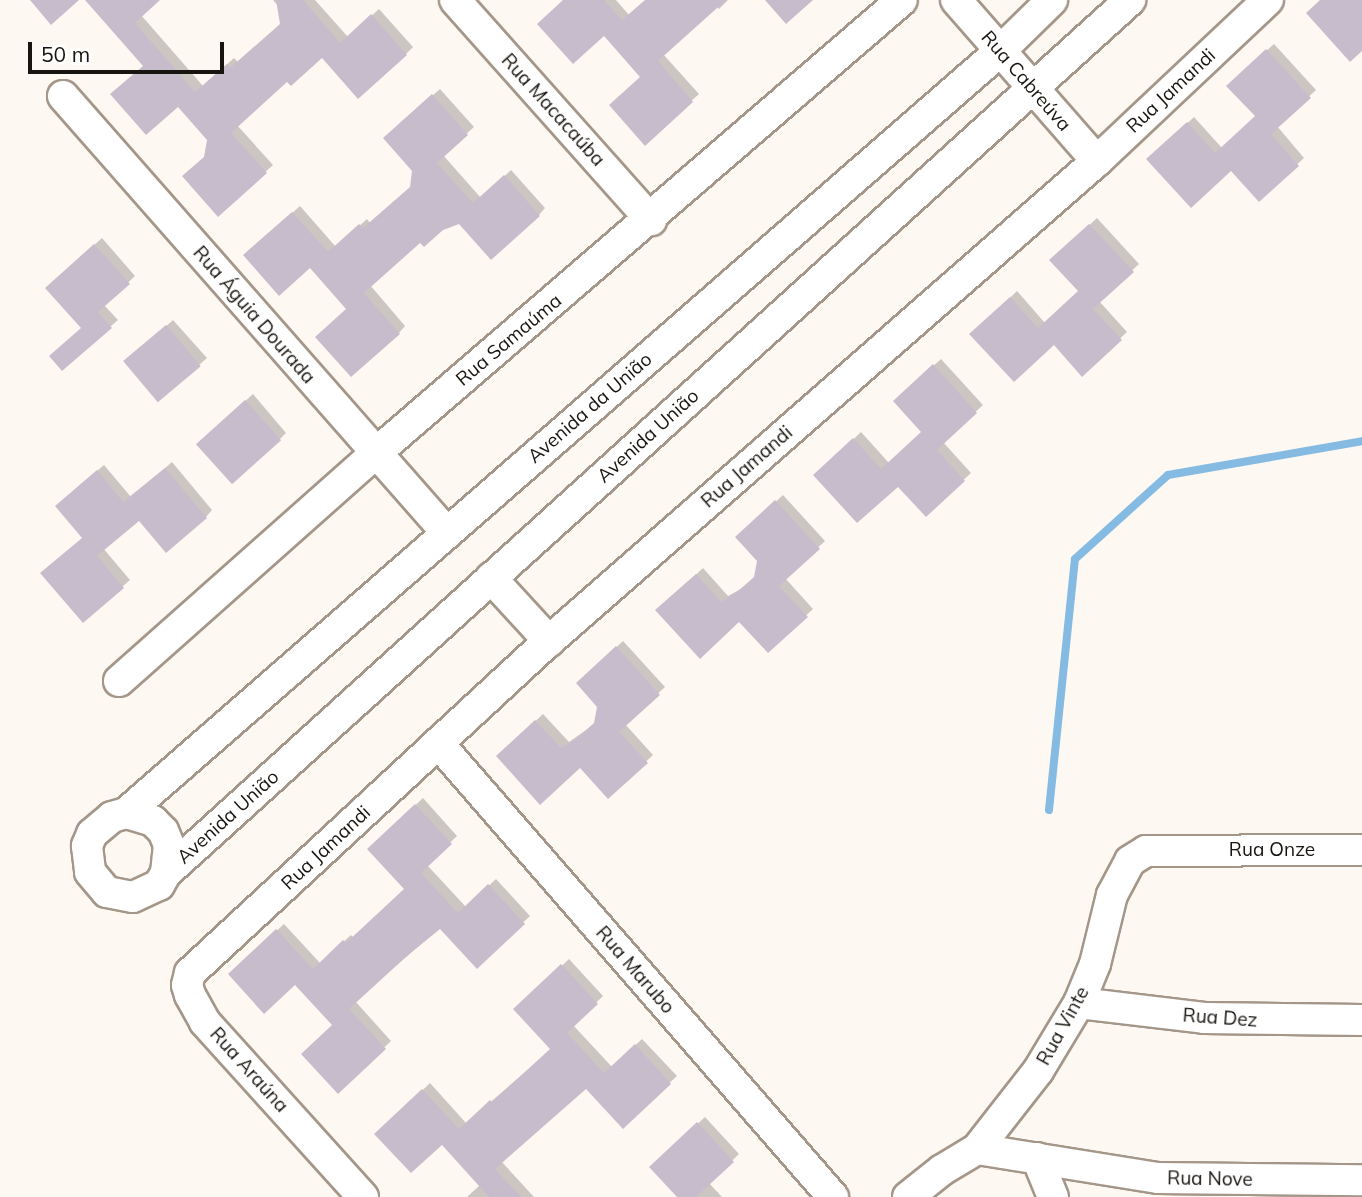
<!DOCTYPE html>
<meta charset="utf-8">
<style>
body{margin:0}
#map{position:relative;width:1362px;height:1197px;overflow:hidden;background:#fef8f2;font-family:Mulish,sans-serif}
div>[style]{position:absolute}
.shadow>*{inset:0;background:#0003}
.stream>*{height:8px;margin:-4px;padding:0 4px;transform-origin:4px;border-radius:4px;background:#85bae3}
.building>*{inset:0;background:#c7bccc;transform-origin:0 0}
.roads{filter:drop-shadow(2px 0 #a49789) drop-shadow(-2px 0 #a49789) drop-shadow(0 2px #a49789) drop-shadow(0 -2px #a49789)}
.minor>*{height:30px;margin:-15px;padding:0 15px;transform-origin:15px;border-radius:15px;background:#fff}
span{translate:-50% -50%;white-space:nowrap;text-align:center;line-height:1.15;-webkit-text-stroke:5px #fff;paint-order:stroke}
.street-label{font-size:19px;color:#18140f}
.scale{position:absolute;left:28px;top:42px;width:196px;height:32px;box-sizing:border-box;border:4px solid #18140f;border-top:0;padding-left:9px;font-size:21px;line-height:24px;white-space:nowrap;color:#18140f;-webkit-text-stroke:5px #fff;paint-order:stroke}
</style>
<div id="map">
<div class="shadow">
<div style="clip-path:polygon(87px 0,158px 0,141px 15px,203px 86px,234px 58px,238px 62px,281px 24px,279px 7px,273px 0,315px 0,348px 37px,379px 9px,413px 47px,406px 54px,322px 56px,288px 79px,237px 125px,273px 165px,218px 214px,206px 157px,208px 140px)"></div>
<div style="clip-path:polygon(565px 0,616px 0,629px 15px,646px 0,728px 0,719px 9px,716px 6px,663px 54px,699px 94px,645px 143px,642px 77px,604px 34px)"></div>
<div style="clip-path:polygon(1274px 44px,1316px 90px,1277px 126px,1304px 158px,1259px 200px,1231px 168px,1149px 159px,1194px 117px,1222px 148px,1257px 116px,1235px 79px)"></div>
<div style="clip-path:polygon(440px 89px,474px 127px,443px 155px,481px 198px,511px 170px,545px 208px,539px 215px,459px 222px,420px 241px,370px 285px,405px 326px,399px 333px,348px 309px,311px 266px,252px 249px,300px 206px,336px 247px,367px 219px,370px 223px,411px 187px,414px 170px,392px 131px)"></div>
<div style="clip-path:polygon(1097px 218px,1139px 264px,1099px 301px,1127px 332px,1082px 374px,1054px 343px,972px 334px,1017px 291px,1045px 323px,1080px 291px,1058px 254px)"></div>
<div style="clip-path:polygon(102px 238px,135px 276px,104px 305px,118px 320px,62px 368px,83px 327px,54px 281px)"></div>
<div style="clip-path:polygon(173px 320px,207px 358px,160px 400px,133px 356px)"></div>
<div style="clip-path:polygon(941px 359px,983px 405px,943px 442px,971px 473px,926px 515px,898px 484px,816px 475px,861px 432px,889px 463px,923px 432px,902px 394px)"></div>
<div style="clip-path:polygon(253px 394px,286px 433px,280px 439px,205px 437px)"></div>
<div style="clip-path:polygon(172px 462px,212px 510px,206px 517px,139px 518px,103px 548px,130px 580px,83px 621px,84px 537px,64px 499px,104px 465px,131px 497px)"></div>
<div style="clip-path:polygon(783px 495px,825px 541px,785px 578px,813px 609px,768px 651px,740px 620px,664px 604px,703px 568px,728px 596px,746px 586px,755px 577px,759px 560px,738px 537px)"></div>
<div style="clip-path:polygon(623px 641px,665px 687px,625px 724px,653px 755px,608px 797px,580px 766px,498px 756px,543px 714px,569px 742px,596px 723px,599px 706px,578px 683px)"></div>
<div style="clip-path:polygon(423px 798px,457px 836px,427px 865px,466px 907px,496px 879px,530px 916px,477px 966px,441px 927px,355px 1001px,391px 1041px,338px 1091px,334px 1025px,296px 983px,230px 974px,284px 924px,320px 963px,351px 935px,353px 937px,406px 888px,369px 849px)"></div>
<div style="clip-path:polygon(569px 959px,603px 996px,573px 1025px,612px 1067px,642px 1039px,677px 1076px,623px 1126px,587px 1086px,501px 1161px,534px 1197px,467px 1197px,480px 1185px,442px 1143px,377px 1134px,430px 1083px,466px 1123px,552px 1049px,516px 1009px)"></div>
<div style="clip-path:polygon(705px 1117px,739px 1154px,709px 1183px,722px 1197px,679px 1197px,651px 1167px)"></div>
</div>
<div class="stream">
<div style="left:1049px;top:810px;width:252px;rotate:-84.1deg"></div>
<div style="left:1075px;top:559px;width:125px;rotate:-42.1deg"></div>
<div style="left:1168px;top:475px;width:197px;rotate:-9.9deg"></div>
</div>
<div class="building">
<div style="clip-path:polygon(30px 0,79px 0,51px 25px)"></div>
<div style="clip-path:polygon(85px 0,160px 0,135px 23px,195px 92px,227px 64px,230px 68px,280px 24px,276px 0,303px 0,340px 43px,371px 14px,407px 55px,358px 99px,322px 58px,291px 86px,287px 82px,231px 133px,267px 173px,218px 217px,182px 176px,204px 157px,207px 140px,178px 107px,146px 135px,110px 94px,143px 66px)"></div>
<div style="clip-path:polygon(563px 0,604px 0,622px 20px,645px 0,726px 0,658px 61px,693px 102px,645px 146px,609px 105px,640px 77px,604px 36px,573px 64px,537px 24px)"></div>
<div style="clip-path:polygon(765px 0,813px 0,786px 24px)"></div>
<div style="clip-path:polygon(1320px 0,1362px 0,1362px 51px,1350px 62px,1306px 13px)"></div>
<div style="clip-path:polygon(1266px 49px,1311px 98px,1271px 134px,1299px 166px,1259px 202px,1231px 171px,1191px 208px,1146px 159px,1187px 122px,1215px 153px,1255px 116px,1226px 86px)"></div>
<div style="clip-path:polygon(432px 94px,468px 135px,437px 163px,473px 203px,504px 175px,540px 216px,491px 260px,459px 224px,443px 230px,424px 247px,420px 243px,364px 293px,400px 334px,351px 377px,315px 337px,346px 309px,310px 268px,279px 296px,243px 255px,292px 212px,328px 252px,359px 224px,363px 228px,410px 187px,412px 171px,383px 138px)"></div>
<div style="clip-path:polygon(1089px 224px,1134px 272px,1093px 309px,1122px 340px,1082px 377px,1054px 345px,1014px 382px,969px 334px,1010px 297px,1038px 328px,1078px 291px,1049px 260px)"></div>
<div style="clip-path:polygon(94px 244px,130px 284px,98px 312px,112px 328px,62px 371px,49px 356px,81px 328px,45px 288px)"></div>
<div style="left:166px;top:325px;width:54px;height:56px;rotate:50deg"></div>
<div style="clip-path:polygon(933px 364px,977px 413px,937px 450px,965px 481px,926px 517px,898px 487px,857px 523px,813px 475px,853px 438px,881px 469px,921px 432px,893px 401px)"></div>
<div style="left:245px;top:400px;width:54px;height:66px;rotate:48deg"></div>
<div style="clip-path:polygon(165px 468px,207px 518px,166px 553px,139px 521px,97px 556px,124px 588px,83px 623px,40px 573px,82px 538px,55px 506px,97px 470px,123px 502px)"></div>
<div style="clip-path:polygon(775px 500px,820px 549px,779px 586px,808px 617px,768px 653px,739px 622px,700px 659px,655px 610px,696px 574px,721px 602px,737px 592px,754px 577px,757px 561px,735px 537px)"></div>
<div style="clip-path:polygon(616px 646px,660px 695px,619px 732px,648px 763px,608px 799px,580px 768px,540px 805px,496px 756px,535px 720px,561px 748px,577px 738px,594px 723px,597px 707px,576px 683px)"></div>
<div style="clip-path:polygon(415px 804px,452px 844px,421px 873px,458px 913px,488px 884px,525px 924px,477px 969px,440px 929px,408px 955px,349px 1009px,386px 1049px,338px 1094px,301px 1054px,332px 1025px,295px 985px,264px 1014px,228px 974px,276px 929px,313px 969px,343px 940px,346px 943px,404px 889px,367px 849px)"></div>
<div style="clip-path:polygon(561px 964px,598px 1004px,567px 1033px,604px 1073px,635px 1044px,671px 1084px,623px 1129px,586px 1089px,495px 1169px,521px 1197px,489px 1197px,442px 1145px,411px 1173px,374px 1134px,422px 1089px,459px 1129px,490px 1100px,492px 1102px,550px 1049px,513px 1009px)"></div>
<div style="clip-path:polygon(697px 1122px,734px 1162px,696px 1197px,677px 1197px,649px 1167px)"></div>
</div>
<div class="roads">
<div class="minor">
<div style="left:455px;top:0;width:295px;rotate:48.3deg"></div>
<div style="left:956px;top:0;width:214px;rotate:48.8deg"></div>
<div style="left:63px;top:96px;width:582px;rotate:48.69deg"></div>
<div style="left:491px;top:578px;width:86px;rotate:47.4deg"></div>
<div style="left:119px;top:681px;width:344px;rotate:-41.6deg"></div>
<div style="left:376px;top:453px;width:694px;rotate:-40.74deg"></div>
<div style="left:438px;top:743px;width:602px;rotate:48.98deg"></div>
<div style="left:126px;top:813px;width:1160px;rotate:-41.08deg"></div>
<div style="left:1000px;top:51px;width:73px;rotate:-44.4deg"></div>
<div style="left:166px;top:873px;width:28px;rotate:-84deg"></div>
<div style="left:169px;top:845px;width:15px;rotate:-113deg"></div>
<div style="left:163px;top:831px;width:14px;rotate:-135deg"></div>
<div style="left:153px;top:821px;width:28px;rotate:-163deg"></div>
<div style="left:126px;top:813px;width:15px;rotate:164deg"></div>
<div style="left:112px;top:817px;width:26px;rotate:140deg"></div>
<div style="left:92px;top:834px;width:13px;rotate:113deg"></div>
<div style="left:87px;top:846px;width:26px;rotate:83deg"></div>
<div style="left:90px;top:872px;width:26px;rotate:50deg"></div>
<div style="left:107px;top:892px;width:26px;rotate:11deg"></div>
<div style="left:133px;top:897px;width:29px;rotate:-25deg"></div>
<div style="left:159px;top:885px;width:14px;rotate:-60deg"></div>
<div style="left:166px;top:873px;width:1301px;rotate:-42.16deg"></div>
<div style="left:1079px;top:1003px;width:126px;rotate:6.8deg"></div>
<div style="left:1204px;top:1018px;width:158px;rotate:0.7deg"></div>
<div style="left:977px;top:1149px;width:183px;rotate:9.1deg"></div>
<div style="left:1158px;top:1178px;width:204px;rotate:0.6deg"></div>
<div style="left:1037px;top:1158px;width:42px;rotate:67.7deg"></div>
<div style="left:363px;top:1197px;width:236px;rotate:-132.1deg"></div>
<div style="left:205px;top:1022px;width:31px;rotate:-119deg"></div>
<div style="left:190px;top:995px;width:10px;rotate:-107deg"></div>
<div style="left:187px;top:985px;width:12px;rotate:-76deg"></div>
<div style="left:190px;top:973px;width:489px;rotate:-42.8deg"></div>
<div style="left:549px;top:641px;width:728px;rotate:-41.22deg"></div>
<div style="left:1097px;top:161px;width:235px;rotate:-43.3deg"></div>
<div style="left:908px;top:1197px;width:43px;rotate:-38.5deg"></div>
<div style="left:942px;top:1170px;width:41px;rotate:-31deg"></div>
<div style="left:977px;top:1149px;width:99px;rotate:-52deg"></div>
<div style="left:1038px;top:1071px;width:79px;rotate:-58.9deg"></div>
<div style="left:1079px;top:1003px;width:42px;rotate:-67.7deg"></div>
<div style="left:1095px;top:964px;width:71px;rotate:-76.2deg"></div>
<div style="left:1112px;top:895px;width:38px;rotate:-62deg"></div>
<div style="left:1130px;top:861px;width:19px;rotate:-32deg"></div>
<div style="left:1146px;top:851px;width:216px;rotate:-0.3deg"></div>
</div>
</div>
<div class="street-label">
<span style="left:1026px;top:81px;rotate:49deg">Rua Cabreúva</span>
<span style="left:1171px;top:91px;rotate:-43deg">Rua Jamandi</span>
<span style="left:553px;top:110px;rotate:48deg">Rua Macacaúba</span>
<span style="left:254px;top:315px;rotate:49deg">Rua Águia Dourada</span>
<span style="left:509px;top:340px;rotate:-40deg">Rua Samaúma</span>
<span style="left:590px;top:408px;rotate:-41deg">Avenida da União</span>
<span style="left:648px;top:436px;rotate:-42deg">Avenida União</span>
<span style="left:747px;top:467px;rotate:-41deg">Rua Jamandi</span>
<span style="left:228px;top:817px;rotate:-42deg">Avenida União</span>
<span style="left:326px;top:848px;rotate:-43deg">Rua Jamandi</span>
<span style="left:1272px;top:850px">Rua Onze</span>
<span style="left:635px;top:970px;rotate:49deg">Rua Marubo</span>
<span style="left:1220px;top:1018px;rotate:4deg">Rua Dez</span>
<span style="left:1063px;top:1026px;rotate:-61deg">Rua Vinte</span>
<span style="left:249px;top:1070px;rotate:48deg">Rua Araúna</span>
<span style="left:1210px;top:1179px;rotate:1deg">Rua Nove</span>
</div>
<div class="scale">50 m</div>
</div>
